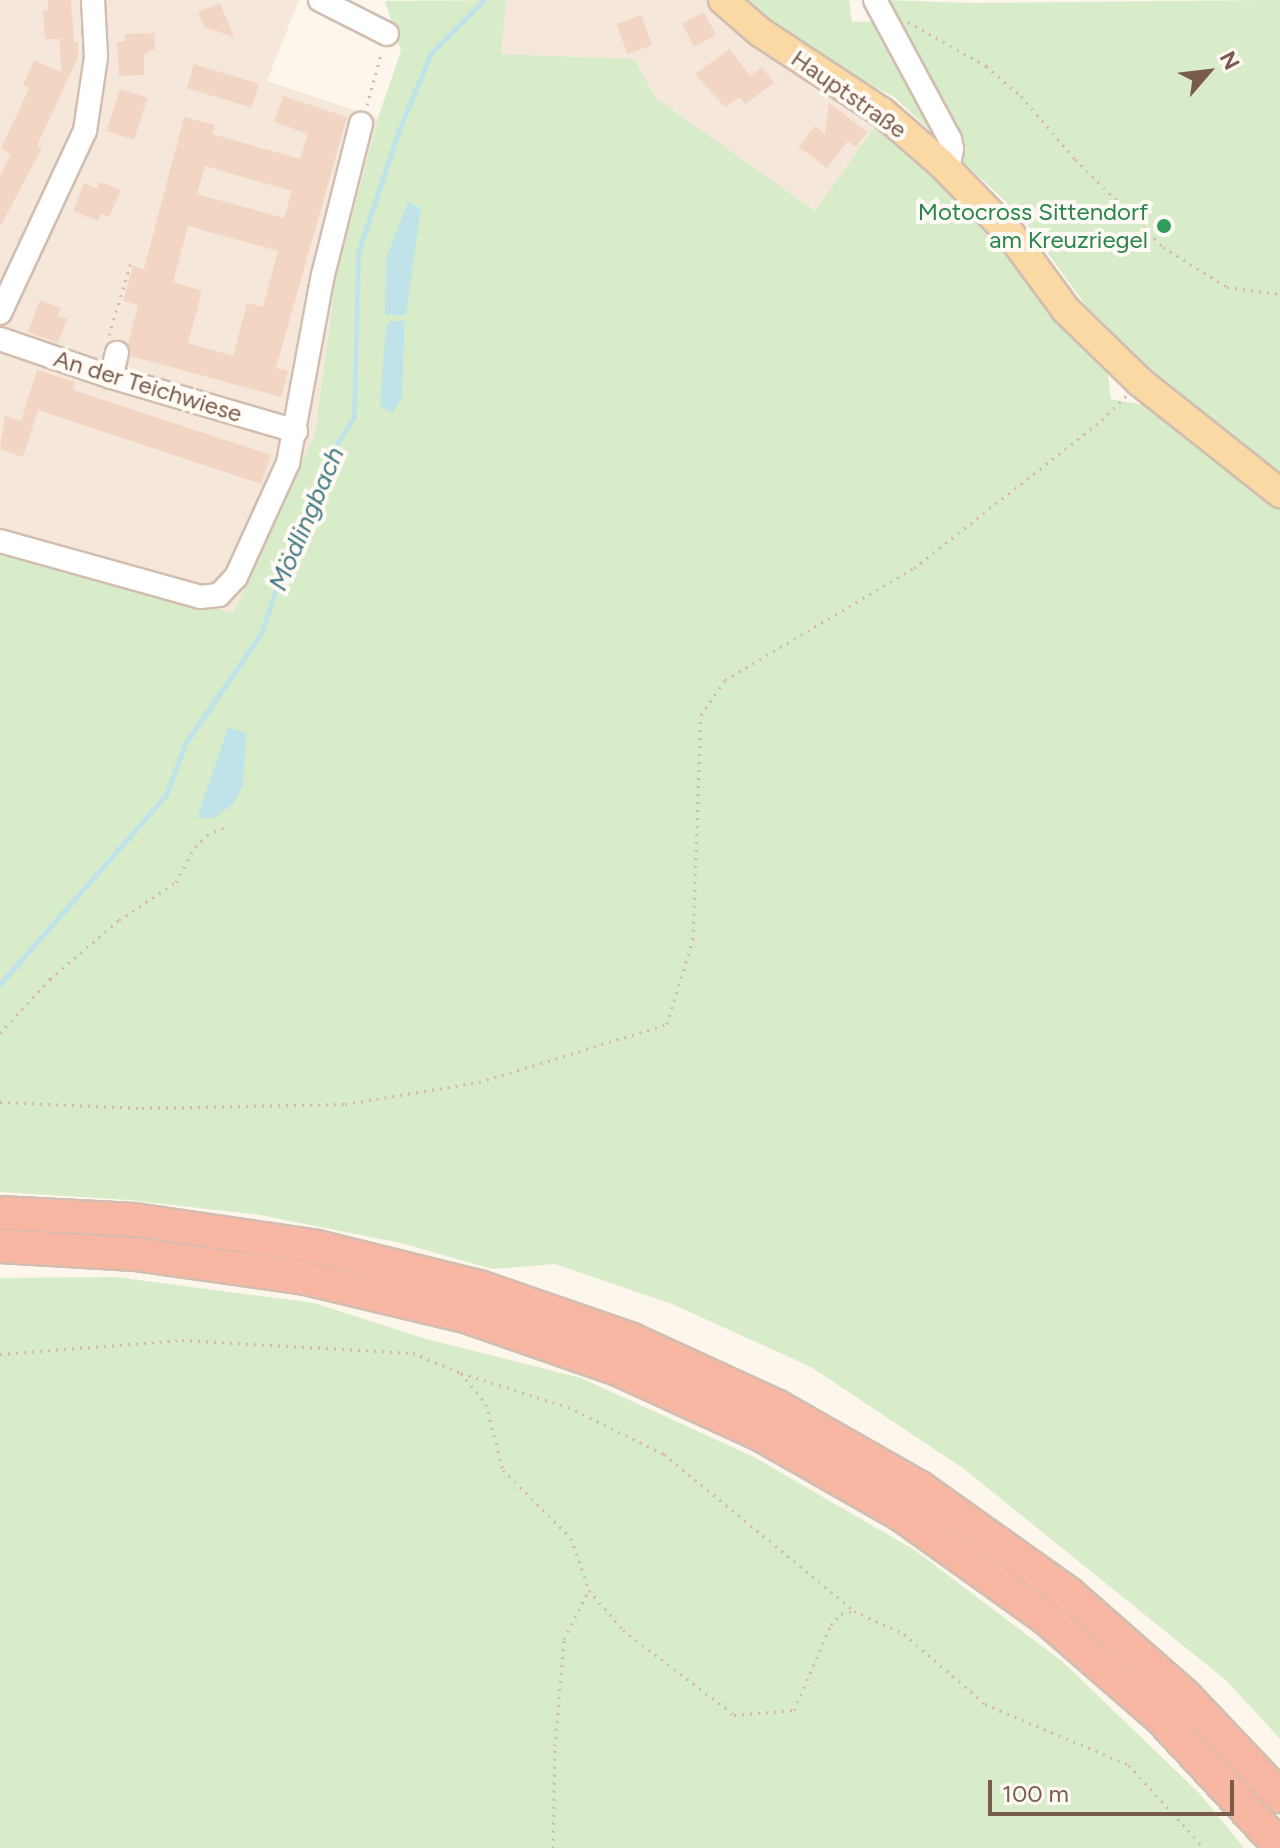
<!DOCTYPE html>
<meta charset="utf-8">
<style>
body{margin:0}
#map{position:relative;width:1280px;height:1848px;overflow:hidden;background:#fdf6ec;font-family:Figtree,sans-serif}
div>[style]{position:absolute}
.residential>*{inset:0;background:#f5e8da}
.green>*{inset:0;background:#d8ecc9}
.water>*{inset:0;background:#bfe3e8}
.stream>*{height:5px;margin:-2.5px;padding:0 2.5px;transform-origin:2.5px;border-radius:2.5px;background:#bfe3e8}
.building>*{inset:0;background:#f3d5c3;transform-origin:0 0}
.path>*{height:3px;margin-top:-1.5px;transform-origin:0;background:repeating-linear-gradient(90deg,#d9b8a5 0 2px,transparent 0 8px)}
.roads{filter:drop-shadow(2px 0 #d1beb0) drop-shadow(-2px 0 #d1beb0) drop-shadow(0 2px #d1beb0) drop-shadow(0 -2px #d1beb0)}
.minor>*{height:22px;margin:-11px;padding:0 11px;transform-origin:11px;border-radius:11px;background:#fff}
.major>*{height:28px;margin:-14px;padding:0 14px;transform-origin:14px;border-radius:14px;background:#fbd9a5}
.highway>*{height:32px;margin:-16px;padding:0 16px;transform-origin:16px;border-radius:16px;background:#f7b7a3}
.dots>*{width:22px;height:22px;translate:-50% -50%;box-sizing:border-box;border:4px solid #fffaf3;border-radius:50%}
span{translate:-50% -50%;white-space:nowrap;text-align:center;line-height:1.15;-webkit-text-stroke:8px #fffaf3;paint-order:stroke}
.street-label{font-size:24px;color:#7a5c4d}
.leisure-label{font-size:24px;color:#27864d}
.right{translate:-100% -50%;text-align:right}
.water-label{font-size:26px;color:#437c86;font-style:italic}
.north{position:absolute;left:1168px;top:32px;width:80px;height:80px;-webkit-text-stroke:6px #fffaf3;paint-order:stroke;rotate:62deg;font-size:22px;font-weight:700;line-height:32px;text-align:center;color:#7a5c4d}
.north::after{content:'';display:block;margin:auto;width:28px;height:36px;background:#7a5c4d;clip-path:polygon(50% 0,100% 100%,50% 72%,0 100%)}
.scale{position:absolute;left:988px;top:1780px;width:246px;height:36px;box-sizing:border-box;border:4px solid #7a5c4d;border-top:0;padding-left:10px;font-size:24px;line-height:28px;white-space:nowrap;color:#7a5c4d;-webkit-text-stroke:6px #fffaf3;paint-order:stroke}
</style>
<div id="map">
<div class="residential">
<div style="clip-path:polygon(0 0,299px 0,267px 81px,378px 118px,336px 276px,315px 433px,233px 613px,0 548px)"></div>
<div style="clip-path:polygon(506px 0,733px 0,864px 112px,875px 126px,815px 212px,656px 98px,634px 59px,500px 54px)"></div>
</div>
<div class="green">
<div style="clip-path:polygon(evenodd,506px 0,501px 54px,634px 59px,656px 98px,815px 211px,875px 126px,946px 179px,1107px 368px,1111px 399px,1155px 407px,1280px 506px,1280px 1739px,1227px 1681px,964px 1469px,811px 1367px,672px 1304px,555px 1264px,492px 1269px,401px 1243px,260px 1215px,129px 1200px,0 1192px,0 548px,233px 613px,315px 433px,336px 276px,378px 118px,401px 51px,385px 1px,506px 0,391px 321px,405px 322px,402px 397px,391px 321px)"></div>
<div style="clip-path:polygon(740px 0,849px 0,852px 22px,889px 21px,880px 0,975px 3px,1280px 0,1280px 476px,1112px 342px,1021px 216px,894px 97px,788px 41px)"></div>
<div style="clip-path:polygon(116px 1277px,314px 1303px,423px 1338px,581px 1378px,754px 1457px,916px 1551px,1063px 1662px,1200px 1794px,1244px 1848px,0 1848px,0 1278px)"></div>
</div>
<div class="water">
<div style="clip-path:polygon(408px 202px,421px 208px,406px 315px,385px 315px,386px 258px)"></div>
<div style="clip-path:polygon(391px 321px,405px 321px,402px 397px,392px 414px,380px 405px,386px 327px)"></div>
<div style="clip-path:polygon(228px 727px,246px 733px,243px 785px,233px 804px,214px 818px,197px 818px)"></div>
</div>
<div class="stream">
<div style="left:0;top:984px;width:252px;rotate:-48.7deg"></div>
<div style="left:166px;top:795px;width:54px;rotate:-69.6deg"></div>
<div style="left:185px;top:744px;width:136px;rotate:-55.5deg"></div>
<div style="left:262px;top:632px;width:95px;rotate:-72.1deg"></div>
<div style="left:291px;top:542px;width:98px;rotate:-65.8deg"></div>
<div style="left:331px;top:453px;width:43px;rotate:-57.4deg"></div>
<div style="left:354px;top:417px;width:164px;rotate:-88.6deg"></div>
<div style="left:358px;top:253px;width:130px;rotate:-71.6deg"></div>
<div style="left:399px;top:130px;width:83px;rotate:-67.4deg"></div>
<div style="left:431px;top:53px;width:75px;rotate:-45deg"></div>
</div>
<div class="building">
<div style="clip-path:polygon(48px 0,71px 0,74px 42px,78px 42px,78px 57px,37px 146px,42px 148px,0 227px,0 176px,11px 154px,1px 149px,29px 88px,23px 85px,34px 60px,61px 72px,60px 39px,45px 39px,43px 11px,48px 11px)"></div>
<div style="clip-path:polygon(220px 3px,234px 37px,204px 27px,198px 12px)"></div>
<div style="left:704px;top:12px;width:26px;height:25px;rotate:62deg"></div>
<div style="left:641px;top:15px;width:32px;height:26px;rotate:70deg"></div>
<div style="clip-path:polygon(155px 33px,155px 49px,144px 55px,144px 75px,119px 76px,117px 42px,125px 41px,125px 34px)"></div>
<div style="clip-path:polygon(730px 49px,750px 76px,762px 67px,774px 83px,745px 104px,740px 97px,725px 107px,695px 74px)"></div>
<div style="left:194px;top:64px;width:68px;height:25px;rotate:17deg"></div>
<div style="left:120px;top:89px;width:29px;height:44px;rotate:18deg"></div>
<div style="clip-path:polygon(evenodd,283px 96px,347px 117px,276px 368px,288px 371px,281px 397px,131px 356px,128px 344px,138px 305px,123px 301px,133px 266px,144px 269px,184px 117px,215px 125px,212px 134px,300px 159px,308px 134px,274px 122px,283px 96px,205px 166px,292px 191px,284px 218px,197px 194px,205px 166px,283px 96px,188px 226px,278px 251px,263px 307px,247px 303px,233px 356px,188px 343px,202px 291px,173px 282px,188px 226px)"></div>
<div style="clip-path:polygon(829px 103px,867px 132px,856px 147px,848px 141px,827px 168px,799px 147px,815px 126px,825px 134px)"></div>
<div style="clip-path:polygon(100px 182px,121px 190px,109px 217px,101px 214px,98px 221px,73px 211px,84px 183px,97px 189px)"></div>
<div style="clip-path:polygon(40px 300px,61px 308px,58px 316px,67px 319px,58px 343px,28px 332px)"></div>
<div style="clip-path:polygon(37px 370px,75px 382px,73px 390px,271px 455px,261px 484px,38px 410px,23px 457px,0 449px,5px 416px,21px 421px)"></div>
</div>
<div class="path">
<div style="left:908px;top:22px;width:90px;rotate:29.4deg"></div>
<div style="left:986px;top:66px;width:46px;rotate:40.6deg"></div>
<div style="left:1021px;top:96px;width:83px;rotate:49.4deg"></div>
<div style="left:1075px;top:159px;width:124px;rotate:45deg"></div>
<div style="left:1163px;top:247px;width:75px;rotate:32deg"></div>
<div style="left:1227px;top:287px;width:53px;rotate:7.5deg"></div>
<div style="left:367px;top:105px;width:56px;rotate:-74.5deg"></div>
<div style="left:109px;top:335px;width:79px;rotate:-73.2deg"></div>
<div style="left:0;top:1033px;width:74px;rotate:-47.2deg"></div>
<div style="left:50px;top:979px;width:91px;rotate:-40.5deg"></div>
<div style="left:119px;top:920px;width:69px;rotate:-33.7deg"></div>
<div style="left:176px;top:882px;width:40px;rotate:-62deg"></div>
<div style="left:195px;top:847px;width:17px;rotate:-45deg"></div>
<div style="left:207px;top:835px;width:22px;rotate:-24deg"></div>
<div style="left:0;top:1102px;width:142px;rotate:2.4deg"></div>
<div style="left:142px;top:1108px;width:203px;rotate:-1.1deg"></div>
<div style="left:345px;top:1104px;width:136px;rotate:-9.3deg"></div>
<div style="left:479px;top:1082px;width:197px;rotate:-17.1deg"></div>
<div style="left:667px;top:1024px;width:89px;rotate:-73deg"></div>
<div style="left:693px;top:939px;width:224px;rotate:-88deg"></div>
<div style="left:701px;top:715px;width:42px;rotate:-55.6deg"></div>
<div style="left:725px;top:680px;width:220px;rotate:-30.7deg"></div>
<div style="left:914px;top:568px;width:239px;rotate:-38.2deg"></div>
<div style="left:1102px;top:420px;width:34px;rotate:-45deg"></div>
<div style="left:0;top:1354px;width:183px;rotate:-4.4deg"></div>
<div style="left:182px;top:1340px;width:231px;rotate:3.2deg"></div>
<div style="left:413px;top:1353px;width:52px;rotate:22.6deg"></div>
<div style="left:461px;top:1373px;width:40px;rotate:51deg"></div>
<div style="left:486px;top:1404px;width:68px;rotate:75.6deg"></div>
<div style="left:503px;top:1470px;width:96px;rotate:45deg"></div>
<div style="left:571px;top:1538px;width:55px;rotate:70.9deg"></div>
<div style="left:589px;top:1590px;width:52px;rotate:49.6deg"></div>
<div style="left:623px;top:1630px;width:140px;rotate:37.4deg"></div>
<div style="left:734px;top:1715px;width:60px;rotate:-4.8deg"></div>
<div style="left:794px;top:1710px;width:93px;rotate:-66.5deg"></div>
<div style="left:831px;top:1625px;width:15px;rotate:-48deg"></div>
<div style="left:841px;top:1614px;width:13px;rotate:-13deg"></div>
<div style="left:854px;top:1611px;width:55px;rotate:24.7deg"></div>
<div style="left:904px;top:1634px;width:107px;rotate:40.8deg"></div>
<div style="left:985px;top:1704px;width:156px;rotate:23deg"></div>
<div style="left:1129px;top:1765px;width:112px;rotate:47.9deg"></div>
<div style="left:461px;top:1373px;width:112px;rotate:17.6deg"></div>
<div style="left:568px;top:1407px;width:107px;rotate:26.1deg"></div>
<div style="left:664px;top:1454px;width:245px;rotate:39.5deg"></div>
<div style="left:553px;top:1848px;width:102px;rotate:-88.9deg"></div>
<div style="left:555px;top:1746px;width:107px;rotate:-85.2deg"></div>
<div style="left:564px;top:1639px;width:55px;rotate:-63deg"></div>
</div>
<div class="roads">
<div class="minor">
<div style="left:320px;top:0;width:75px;rotate:26.9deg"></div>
<div style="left:875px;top:0;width:158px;rotate:61.7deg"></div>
<div style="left:950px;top:139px;width:10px;rotate:79deg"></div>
<div style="left:952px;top:149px;width:20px;rotate:101deg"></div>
<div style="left:0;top:313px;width:201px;rotate:-65deg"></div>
<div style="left:85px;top:131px;width:75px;rotate:-81.5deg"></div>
<div style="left:96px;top:57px;width:57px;rotate:-93deg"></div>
<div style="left:0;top:339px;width:117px;rotate:18.9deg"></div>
<div style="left:111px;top:377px;width:193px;rotate:16.3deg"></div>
<div style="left:111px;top:377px;width:25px;rotate:-76deg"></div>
<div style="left:0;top:541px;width:208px;rotate:15.6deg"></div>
<div style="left:200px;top:597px;width:19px;rotate:-6deg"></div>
<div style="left:219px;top:595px;width:25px;rotate:-47deg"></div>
<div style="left:236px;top:577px;width:125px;rotate:-65.5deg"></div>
<div style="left:288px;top:463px;width:191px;rotate:-79.5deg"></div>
<div style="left:323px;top:275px;width:156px;rotate:-75.9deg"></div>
</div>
<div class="major">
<div style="left:723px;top:0;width:49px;rotate:40.9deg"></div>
<div style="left:760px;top:32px;width:146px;rotate:33.3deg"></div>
<div style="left:882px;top:112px;width:79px;rotate:40.9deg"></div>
<div style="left:942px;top:164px;width:99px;rotate:45.8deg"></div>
<div style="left:1011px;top:235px;width:93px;rotate:53.7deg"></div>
<div style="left:1066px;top:310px;width:103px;rotate:44.2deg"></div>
<div style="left:1140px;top:382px;width:179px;rotate:38.4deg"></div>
</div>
<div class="highway">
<div style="left:0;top:1213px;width:135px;rotate:3deg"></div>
<div style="left:135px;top:1220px;width:184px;rotate:8.4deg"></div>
<div style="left:317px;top:1247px;width:167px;rotate:13.9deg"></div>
<div style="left:479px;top:1287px;width:160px;rotate:19deg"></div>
<div style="left:630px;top:1339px;width:163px;rotate:24.7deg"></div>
<div style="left:778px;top:1407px;width:163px;rotate:29.7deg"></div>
<div style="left:920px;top:1488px;width:183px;rotate:35.4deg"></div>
<div style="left:1069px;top:1594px;width:154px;rotate:41.3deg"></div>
<div style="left:1185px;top:1696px;width:138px;rotate:46.5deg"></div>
<div style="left:0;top:1246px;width:135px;rotate:3.4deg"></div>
<div style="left:135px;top:1254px;width:172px;rotate:8deg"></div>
<div style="left:305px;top:1278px;width:164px;rotate:13.4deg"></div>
<div style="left:465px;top:1316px;width:162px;rotate:19.1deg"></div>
<div style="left:618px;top:1369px;width:156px;rotate:24.6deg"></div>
<div style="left:760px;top:1434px;width:163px;rotate:29.7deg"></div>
<div style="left:902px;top:1515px;width:177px;rotate:35.6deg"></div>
<div style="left:1046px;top:1618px;width:154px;rotate:41deg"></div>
<div style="left:1162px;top:1719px;width:173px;rotate:47.1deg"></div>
</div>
</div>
<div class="dots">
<div style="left:1164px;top:226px;background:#2e9e5b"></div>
</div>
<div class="street-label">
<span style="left:849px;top:94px;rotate:35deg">Hauptstraße</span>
<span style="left:148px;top:386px;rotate:17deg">An der Teichwiese</span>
</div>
<div class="leisure-label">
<span class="right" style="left:1148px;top:226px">Motocross Sittendorf<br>am Kreuzriegel</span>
</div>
<div class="water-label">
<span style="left:307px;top:519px;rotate:-67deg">Mödlingbach</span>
</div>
<div class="north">N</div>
<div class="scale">100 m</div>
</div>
